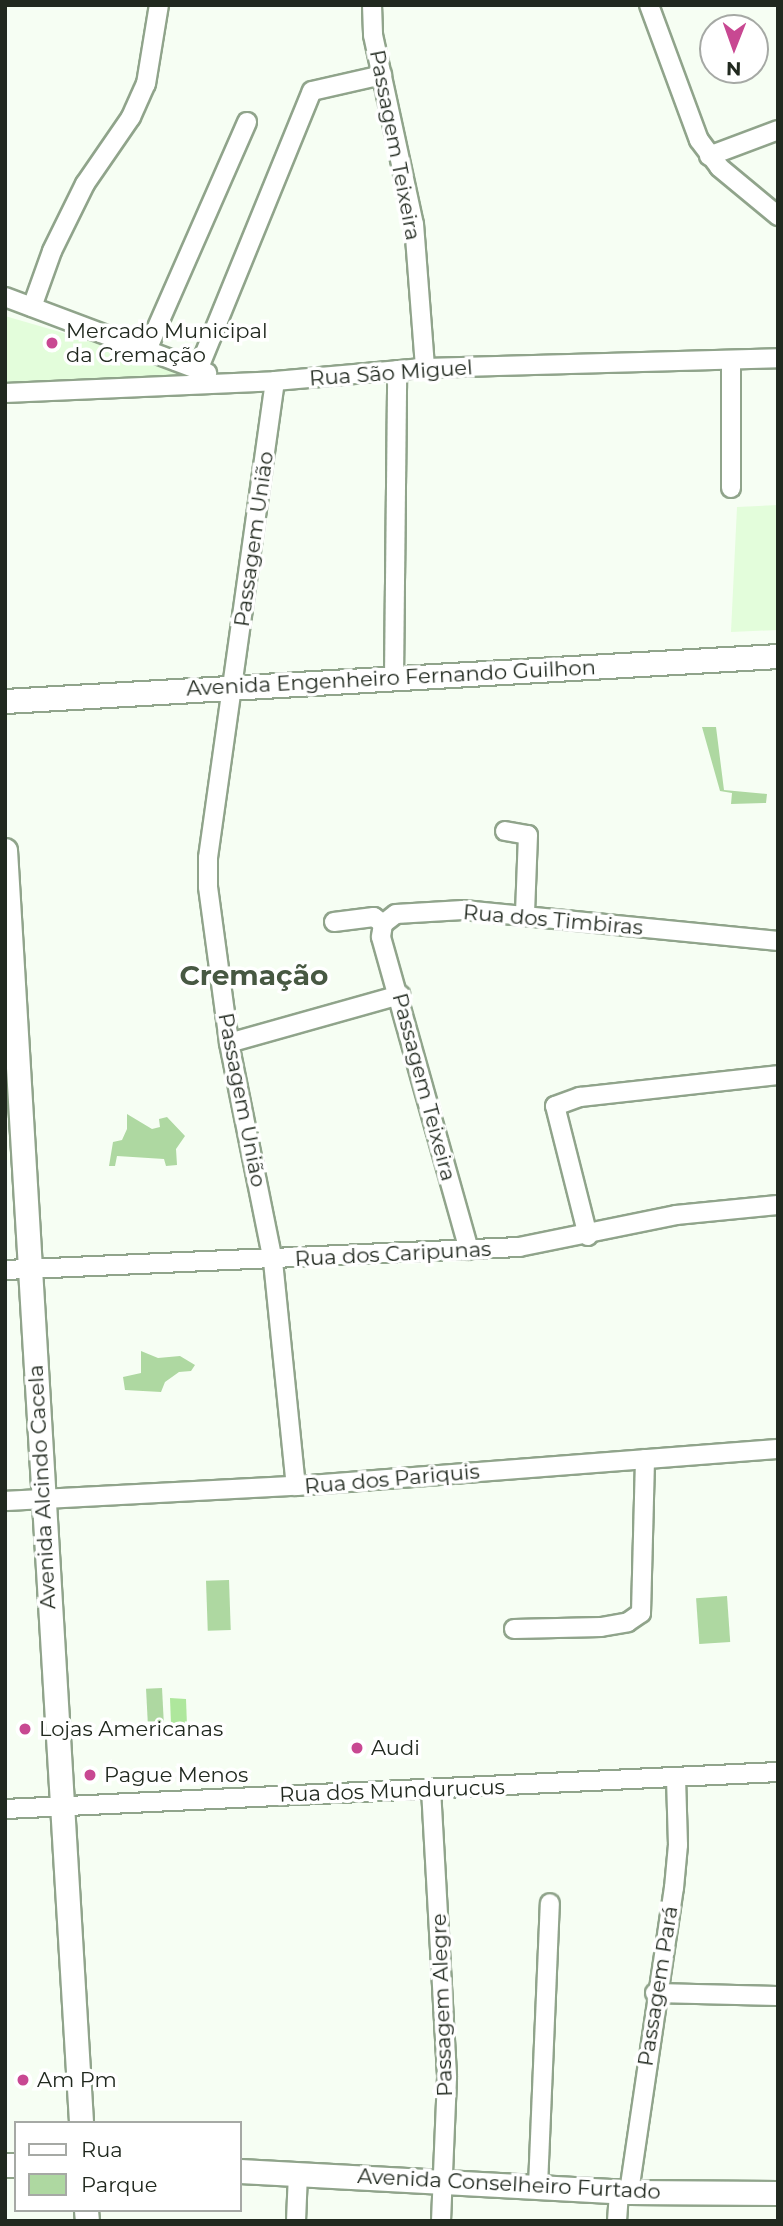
<!DOCTYPE html>
<meta charset="utf-8">
<style>
body{margin:0}
#map{position:relative;width:783px;height:2226px;overflow:hidden;background:#f6fef3;font-family:Montserrat,sans-serif}
div>[style]{position:absolute}
.built>*{inset:0;background:#e3fddb}
.green>*{inset:0;background:#aed8a1;transform-origin:0 0}
.water>*{inset:0;background:#aee79c}
.roads{filter:drop-shadow(2px 0 #90a48b) drop-shadow(-2px 0 #90a48b) drop-shadow(0 2px #90a48b) drop-shadow(0 -2px #90a48b)}
.minor>*{height:18px;margin:-9px;padding:0 9px;transform-origin:9px;border-radius:9px;background:#fff}
.major>*{height:23px;margin:-11.5px;padding:0 11.5px;transform-origin:11.5px;border-radius:11.5px;background:#fff}
.dots>*{width:19px;height:19px;translate:-50% -50%;box-sizing:border-box;border:4px solid #fff;border-radius:50%}
span{translate:-50% -50%;white-space:nowrap;text-align:center;line-height:1.15;-webkit-text-stroke:7px #fff;paint-order:stroke}
.street-label{font-size:21px;color:#21291f}
.poi-label{font-size:21px;color:#21291f}
.left{translate:0 -50%;text-align:left}
.district-label{font-size:28px;color:#475842;font-weight:700}
.frame{position:absolute;inset:0;border:7px solid #21291f;pointer-events:none}
.legend{position:absolute;left:14px;top:2121px;width:228px;height:91px;box-sizing:border-box;background:#fff;border:2px solid #a6a9a5;margin:0;padding:9px 12px;list-style:none;font-size:21px;color:#21291f}
.legend li{display:flex;align-items:center;gap:14px;height:35px}
.legend b{width:35px;border:2px solid #a6a9a5}
.north{position:absolute;left:699px;top:14px;width:70px;height:70px;box-sizing:border-box;background:#fff;border:2px solid #a6a9a5;border-radius:50%;rotate:181deg;font-size:19px;font-weight:700;line-height:28px;text-align:center;color:#21291f}
.north::after{content:'';display:block;margin:auto;width:24px;height:32px;background:#c84892;clip-path:polygon(50% 0,100% 100%,50% 72%,0 100%)}
</style>
<div id="map">
<div class="built">
<div style="clip-path:polygon(5px 316px,191px 370px,190px 379px,5px 387px)"></div>
<div style="clip-path:polygon(778px 505px,778px 630px,731px 632px,737px 507px)"></div>
</div>
<div class="green">
<div style="clip-path:polygon(702px 727px,716px 727px,724px 790px,767px 794px,766px 803px,731px 804px,732px 793px,720px 791px)"></div>
<div style="clip-path:polygon(127px 1114px,152px 1129px,160px 1127px,159px 1119px,167px 1117px,185px 1136px,176px 1149px,177px 1165px,166px 1166px,164px 1159px,117px 1156px,115px 1166px,109px 1166px,113px 1142px,122px 1140px,127px 1129px)"></div>
<div style="clip-path:polygon(141px 1351px,158px 1358px,180px 1356px,195px 1365px,191px 1371px,179px 1372px,165px 1382px,161px 1392px,125px 1390px,123px 1377px,141px 1373px)"></div>
<div style="left:229px;top:1580px;width:50px;height:23px;rotate:88deg"></div>
<div style="left:727px;top:1596px;width:46px;height:31px;rotate:86deg"></div>
<div style="left:162px;top:1688px;width:35px;height:16px;rotate:87deg"></div>
</div>
<div class="water">
<div style="clip-path:polygon(170px 1698px,186px 1699px,187px 1726px,171px 1724px)"></div>
</div>
<div class="roads">
<div class="minor">
<div style="left:372px;top:5px;width:30px;rotate:88deg"></div>
<div style="left:373px;top:35px;width:193px;rotate:77.8deg"></div>
<div style="left:414px;top:224px;width:144px;rotate:85.6deg"></div>
<div style="left:649px;top:5px;width:144px;rotate:69.7deg"></div>
<div style="left:699px;top:140px;width:34px;rotate:53deg"></div>
<div style="left:719px;top:167px;width:77px;rotate:39.7deg"></div>
<div style="left:709px;top:156px;width:74px;rotate:-20.6deg"></div>
<div style="left:5px;top:297px;width:216px;rotate:20.6deg"></div>
<div style="left:32px;top:307px;width:59px;rotate:-70.3deg"></div>
<div style="left:52px;top:251px;width:75px;rotate:-63.8deg"></div>
<div style="left:85px;top:184px;width:81px;rotate:-55.5deg"></div>
<div style="left:131px;top:117px;width:36px;rotate:-66deg"></div>
<div style="left:146px;top:84px;width:80px;rotate:-80.7deg"></div>
<div style="left:147px;top:350px;width:249px;rotate:-66.3deg"></div>
<div style="left:198px;top:370px;width:301px;rotate:-67.8deg"></div>
<div style="left:312px;top:91px;width:72px;rotate:-12.9deg"></div>
<div style="left:275px;top:381px;width:482px;rotate:98deg"></div>
<div style="left:208px;top:858px;width:29px;rotate:90deg"></div>
<div style="left:208px;top:887px;width:157px;rotate:82.3deg"></div>
<div style="left:229px;top:1043px;width:222px;rotate:78.6deg"></div>
<div style="left:273px;top:1261px;width:226px;rotate:84.2deg"></div>
<div style="left:5px;top:393px;width:270px;rotate:-2.5deg"></div>
<div style="left:275px;top:381px;width:151px;rotate:-5deg"></div>
<div style="left:425px;top:368px;width:353px;rotate:-1.6deg"></div>
<div style="left:731px;top:488px;width:128px;rotate:-90deg"></div>
<div style="left:394px;top:678px;width:308px;rotate:-89.4deg"></div>
<div style="left:505px;top:831px;width:23px;rotate:10deg"></div>
<div style="left:528px;top:835px;width:79px;rotate:92.2deg"></div>
<div style="left:334px;top:922px;width:40px;rotate:-7.1deg"></div>
<div style="left:374px;top:917px;width:11px;rotate:38deg"></div>
<div style="left:383px;top:924px;width:16px;rotate:-38deg"></div>
<div style="left:396px;top:914px;width:67px;rotate:-3.4deg"></div>
<div style="left:463px;top:910px;width:317px;rotate:5.6deg"></div>
<div style="left:383px;top:924px;width:13px;rotate:99deg"></div>
<div style="left:381px;top:937px;width:325px;rotate:74.3deg"></div>
<div style="left:229px;top:1043px;width:178px;rotate:-15.7deg"></div>
<div style="left:588px;top:1236px;width:134px;rotate:-104.2deg"></div>
<div style="left:555px;top:1106px;width:27px;rotate:-20deg"></div>
<div style="left:580px;top:1097px;width:199px;rotate:-6.3deg"></div>
<div style="left:5px;top:1270px;width:515px;rotate:-2.56deg"></div>
<div style="left:519px;top:1247px;width:160px;rotate:-11.5deg"></div>
<div style="left:676px;top:1215px;width:102px;rotate:-5.6deg"></div>
<div style="left:5px;top:1501px;width:291px;rotate:-3deg"></div>
<div style="left:296px;top:1486px;width:483px;rotate:-4.4deg"></div>
<div style="left:514px;top:1629px;width:87px;rotate:-1.3deg"></div>
<div style="left:601px;top:1627px;width:27px;rotate:-10deg"></div>
<div style="left:628px;top:1622px;width:16px;rotate:-35deg"></div>
<div style="left:641px;top:1613px;width:154px;rotate:-88.5deg"></div>
<div style="left:431px;top:1789px;width:289px;rotate:86.8deg"></div>
<div style="left:447px;top:2078px;width:143px;rotate:92.4deg"></div>
<div style="left:5px;top:1809px;width:774px;rotate:-2.74deg"></div>
<div style="left:655px;top:1993px;width:123px;rotate:1.4deg"></div>
<div style="left:538px;top:2186px;width:283px;rotate:-87.6deg"></div>
<div style="left:629px;top:2192px;width:307px;rotate:-81.6deg"></div>
<div style="left:674px;top:1888px;width:43px;rotate:-84.7deg"></div>
<div style="left:678px;top:1845px;width:66px;rotate:-91.7deg"></div>
<div style="left:296px;top:2221px;width:48px;rotate:-87.6deg"></div>
<div style="left:617px;top:2221px;width:30px;rotate:-86deg"></div>
</div>
<div class="major">
<div style="left:5px;top:701px;width:774px;rotate:-3.33deg"></div>
<div style="left:5px;top:850px;width:1275px;rotate:86.58deg"></div>
<div style="left:5px;top:2165px;width:11px"></div>
<div style="left:240px;top:2171px;width:390px;rotate:3.1deg"></div>
<div style="left:629px;top:2192px;width:149px;rotate:0.4deg"></div>
<div style="left:86px;top:2210px;width:11px;rotate:85deg"></div>
</div>
</div>
<div class="dots">
<div style="left:52px;top:343px;background:#c84892"></div>
<div style="left:25px;top:1729px;background:#c84892"></div>
<div style="left:357px;top:1748px;background:#c84892"></div>
<div style="left:90px;top:1775px;background:#c84892"></div>
<div style="left:23px;top:2080px;background:#c84892"></div>
</div>
<div class="street-label">
<span style="left:395px;top:145px;rotate:79deg">Passagem Teixeira</span>
<span style="left:391px;top:373px;rotate:-4deg">Rua São Miguel</span>
<span style="left:254px;top:539px;rotate:-82deg">Passagem União</span>
<span style="left:391px;top:678px;rotate:-3deg">Avenida Engenheiro Fernando Guilhon</span>
<span style="left:553px;top:920px;rotate:5deg">Rua dos Timbiras</span>
<span style="left:424px;top:1087px;rotate:75deg">Passagem Teixeira</span>
<span style="left:242px;top:1100px;rotate:79deg">Passagem União</span>
<span style="left:393px;top:1254px;rotate:-3deg">Rua dos Caripunas</span>
<span style="left:392px;top:1479px;rotate:-5deg">Rua dos Pariquis</span>
<span style="left:42px;top:1487px;rotate:-93deg">Avenida Alcindo Cacela</span>
<span style="left:392px;top:1791px;rotate:-2deg">Rua dos Mundurucus</span>
<span style="left:658px;top:1986px;rotate:-81deg">Passagem Pará</span>
<span style="left:442px;top:2005px;rotate:-92deg">Passagem Alegre</span>
<span style="left:509px;top:2184px;rotate:3deg">Avenida Conselheiro Furtado</span>
</div>
<div class="poi-label">
<span class="left" style="left:66px;top:343px">Mercado Municipal<br>da Cremação</span>
<span class="left" style="left:39px;top:1729px">Lojas Americanas</span>
<span class="left" style="left:371px;top:1748px">Audi</span>
<span class="left" style="left:104px;top:1775px">Pague Menos</span>
<span class="left" style="left:37px;top:2080px">Am Pm</span>
</div>
<div class="district-label">
<span style="left:254px;top:975px">Cremação</span>
</div>
<div class="frame"></div>
<ul class="legend">
<li><b style="height:9px;background:#fff"></b>Rua</li>
<li><b style="height:19px;background:#aed8a1"></b>Parque</li>
</ul>
<div class="north">N</div>
</div>
